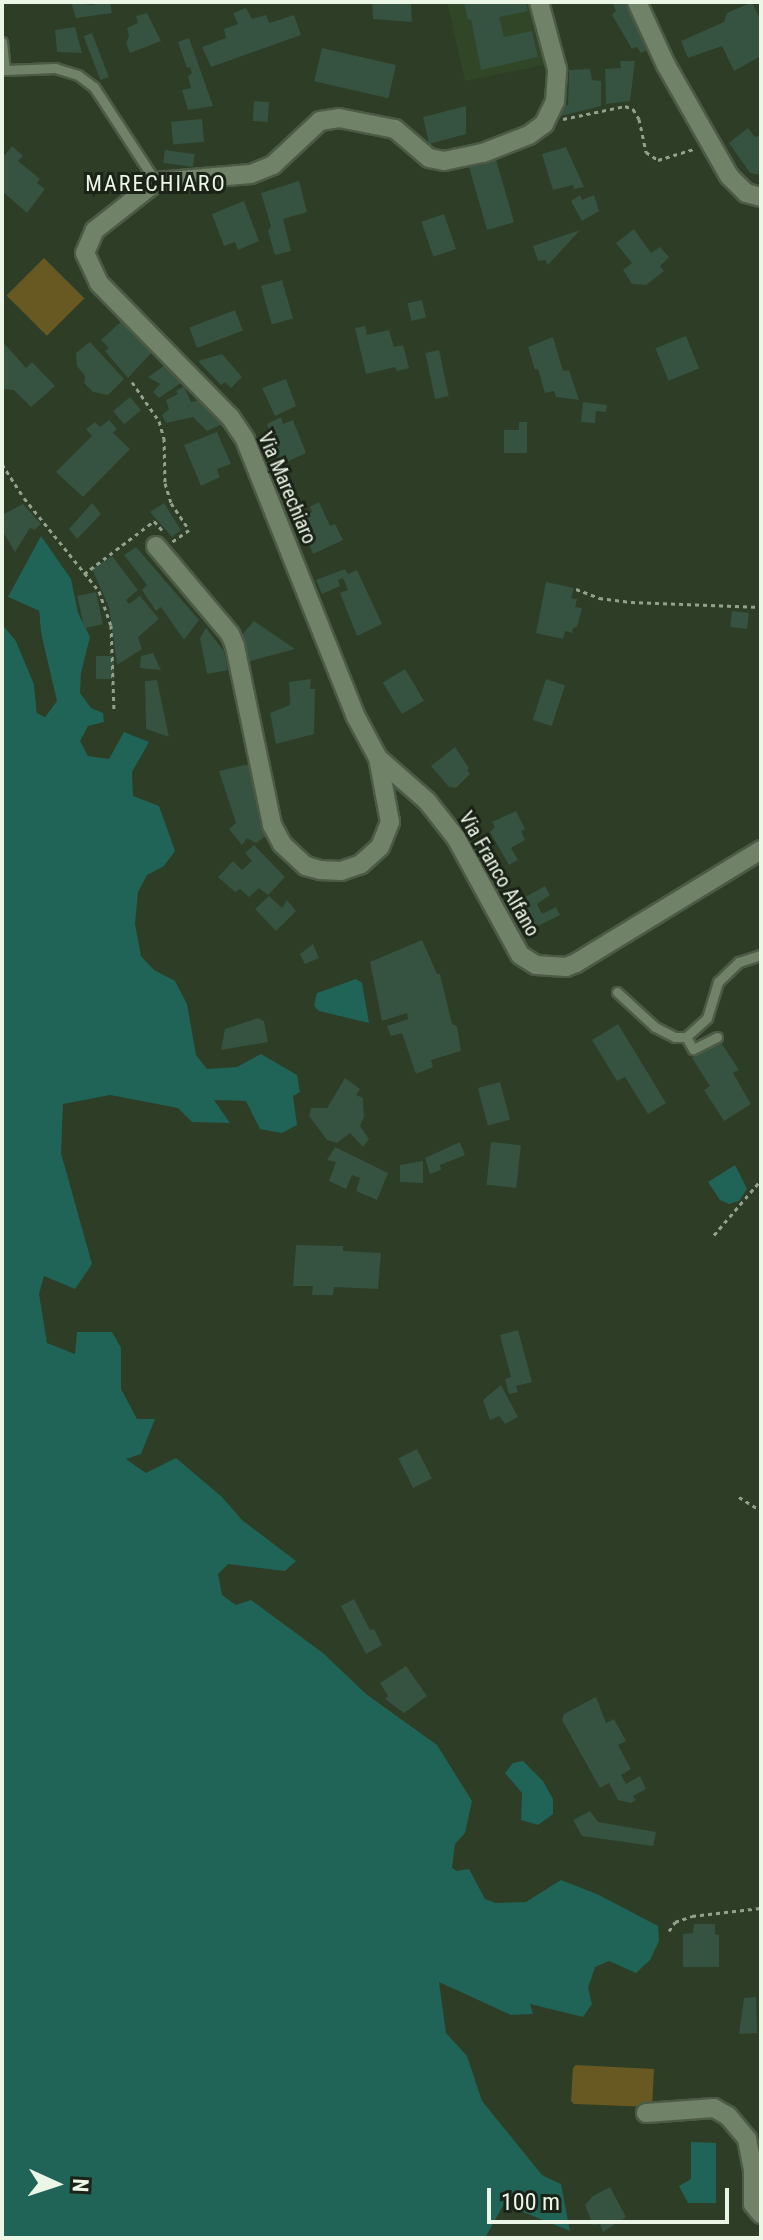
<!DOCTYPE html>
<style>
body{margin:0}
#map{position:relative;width:763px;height:2240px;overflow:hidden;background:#2d3d26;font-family:"Roboto Condensed",sans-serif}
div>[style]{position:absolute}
.built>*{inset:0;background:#314527}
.green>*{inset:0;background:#685922;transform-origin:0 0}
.water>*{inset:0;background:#206357}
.pier>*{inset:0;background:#2d3d26}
.building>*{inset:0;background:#365241;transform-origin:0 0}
.path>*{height:3px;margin-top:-1.5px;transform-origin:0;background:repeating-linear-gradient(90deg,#93a18e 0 4px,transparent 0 8px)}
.roads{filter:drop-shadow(2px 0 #4d5b46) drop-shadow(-2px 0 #4d5b46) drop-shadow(0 2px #4d5b46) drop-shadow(0 -2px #4d5b46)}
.service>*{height:9px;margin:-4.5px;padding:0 4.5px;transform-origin:4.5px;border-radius:4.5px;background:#708268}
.minor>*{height:18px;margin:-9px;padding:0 9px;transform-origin:9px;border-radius:9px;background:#708268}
span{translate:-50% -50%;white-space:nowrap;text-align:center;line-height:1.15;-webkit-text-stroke:6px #1b2217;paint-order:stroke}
.street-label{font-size:20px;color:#ebf6e7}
.neighbourhood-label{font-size:22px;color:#ebf6e7;letter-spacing:2px}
.frame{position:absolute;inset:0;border:4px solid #ebf6e7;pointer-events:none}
.north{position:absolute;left:16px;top:2144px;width:80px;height:80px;-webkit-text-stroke:6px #1b2217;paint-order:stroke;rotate:93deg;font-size:22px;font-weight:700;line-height:32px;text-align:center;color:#ebf6e7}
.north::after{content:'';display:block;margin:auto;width:28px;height:36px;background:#ebf6e7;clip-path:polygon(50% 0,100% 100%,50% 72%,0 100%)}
.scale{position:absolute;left:487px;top:2188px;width:242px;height:36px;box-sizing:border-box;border:4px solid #ebf6e7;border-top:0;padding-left:10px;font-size:24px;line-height:28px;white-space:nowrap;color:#ebf6e7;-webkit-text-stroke:6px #1b2217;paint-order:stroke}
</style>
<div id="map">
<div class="built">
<div style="clip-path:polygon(447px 2px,531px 2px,545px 65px,465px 81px)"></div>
</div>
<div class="green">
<div style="left:44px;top:258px;width:57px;height:53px;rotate:45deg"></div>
<div style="clip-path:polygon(576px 2065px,654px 2069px,652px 2107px,574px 2104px,571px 2101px,573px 2068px)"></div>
</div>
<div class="water">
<div style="clip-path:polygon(41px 536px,71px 579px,78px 613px,90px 637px,81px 673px,80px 693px,91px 708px,103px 713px,104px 722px,88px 726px,80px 741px,88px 756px,109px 759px,124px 732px,149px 742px,132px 772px,133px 796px,159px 806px,175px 851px,164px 866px,147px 875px,138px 892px,135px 924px,141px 956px,154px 970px,175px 981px,187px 1004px,196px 1055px,207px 1069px,237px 1067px,261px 1054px,297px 1075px,300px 1092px,293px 1096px,297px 1125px,282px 1133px,260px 1129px,246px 1101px,214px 1100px,230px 1123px,192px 1122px,178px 1108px,110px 1095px,63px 1104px,61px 1153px,92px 1264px,75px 1289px,44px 1276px,39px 1294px,47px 1343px,75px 1354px,77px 1332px,112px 1332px,121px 1348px,121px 1389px,137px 1419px,155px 1419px,141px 1454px,126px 1459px,146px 1473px,176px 1458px,222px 1497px,242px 1520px,296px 1561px,285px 1571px,228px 1564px,218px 1574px,222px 1595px,236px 1605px,251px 1600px,323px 1653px,366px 1694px,437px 1745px,472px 1801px,465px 1833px,455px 1844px,452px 1868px,457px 1871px,469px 1869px,485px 1899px,496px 1903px,526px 1902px,561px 1880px,599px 1895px,658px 1926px,659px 1941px,650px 1960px,636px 1973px,609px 1961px,595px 1967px,588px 1988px,592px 2004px,583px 2017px,530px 2004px,533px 2014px,511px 2015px,439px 1982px,446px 2033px,467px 2056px,482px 2101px,542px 2175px,561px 2184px,570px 2231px,504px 2204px,485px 2238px,2px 2238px,2px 624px,16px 641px,34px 684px,37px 713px,45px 717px,56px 701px,41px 633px,39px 611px,8px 597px)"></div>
<div style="clip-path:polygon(356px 979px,362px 983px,369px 1023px,319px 1011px,314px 1006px,317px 993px)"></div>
<div style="clip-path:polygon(735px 1165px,747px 1189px,739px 1201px,729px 1204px,720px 1200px,708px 1182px)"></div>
<div style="clip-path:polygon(523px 1761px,543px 1781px,553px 1799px,553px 1814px,538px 1825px,521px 1820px,522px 1793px,505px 1773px,513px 1763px)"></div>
<div style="clip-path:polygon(691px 2142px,716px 2143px,716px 2203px,688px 2203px,679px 2186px,691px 2179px)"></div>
</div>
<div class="pier">
<div style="clip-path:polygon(8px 597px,39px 611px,41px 633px,57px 701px,45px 717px,37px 713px,34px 684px,16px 641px,2px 624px,2px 620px,19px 640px,38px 683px,44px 712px,52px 700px,36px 613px,6px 600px)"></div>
</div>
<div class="building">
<div style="clip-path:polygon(71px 2px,91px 5px,110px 2px,112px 13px,76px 18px)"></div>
<div style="clip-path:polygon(372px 2px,411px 2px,412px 22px,373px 19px)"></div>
<div style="clip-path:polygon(464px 2px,526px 2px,528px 11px,499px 17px,504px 37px,532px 31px,538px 57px,481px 70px,471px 19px,468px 20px)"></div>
<div style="clip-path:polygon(612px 2px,628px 2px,651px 48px,641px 53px,637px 47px,632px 49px,612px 15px,616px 11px)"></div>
<div style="clip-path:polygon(752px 2px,761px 21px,761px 56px,734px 71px,722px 46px,688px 58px,681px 41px,724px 22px,727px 13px)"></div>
<div style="clip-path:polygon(246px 8px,252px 19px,266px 15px,269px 23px,294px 15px,301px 35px,211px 67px,202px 47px,226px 38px,224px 29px,238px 24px,233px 13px)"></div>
<div style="clip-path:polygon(147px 13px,161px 41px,130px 53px,126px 43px,129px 36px,127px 28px,138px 23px,136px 16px)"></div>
<div style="clip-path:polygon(75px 27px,82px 53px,57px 52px,55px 30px)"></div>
<div style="left:92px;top:33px;width:47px;height:9px;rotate:69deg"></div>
<div style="clip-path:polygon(189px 38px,213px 106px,188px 110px,182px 90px,191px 88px,188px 76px,192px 73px,190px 67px,187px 68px,178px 42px)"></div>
<div style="left:322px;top:48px;width:76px;height:34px;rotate:13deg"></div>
<div style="clip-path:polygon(620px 61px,635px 61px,630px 101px,606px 104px,605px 69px,621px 68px)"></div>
<div style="clip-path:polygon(590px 69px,592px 80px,601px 81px,601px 106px,553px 118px,560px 105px,568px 105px,569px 70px)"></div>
<div style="left:254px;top:101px;width:15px;height:20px;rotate:4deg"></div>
<div style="clip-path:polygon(466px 106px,466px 134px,429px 144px,423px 117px)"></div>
<div style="left:202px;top:119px;width:23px;height:31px;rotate:85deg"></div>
<div style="clip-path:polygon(748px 128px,755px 137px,761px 135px,761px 175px,750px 173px,729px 143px)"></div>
<div style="clip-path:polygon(12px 146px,23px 156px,18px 161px,40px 179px,37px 183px,45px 189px,27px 213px,2px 191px,2px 153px,5px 155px)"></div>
<div style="clip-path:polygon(566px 147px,584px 187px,574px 189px,573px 185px,553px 190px,542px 154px)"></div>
<div style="left:165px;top:150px;width:30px;height:13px;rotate:8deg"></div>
<div style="left:495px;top:156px;width:69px;height:28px;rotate:74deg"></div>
<div style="clip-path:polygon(299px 181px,307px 212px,283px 219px,291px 251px,275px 255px,268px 231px,271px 226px,261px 193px)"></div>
<div style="clip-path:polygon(580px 195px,582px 200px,594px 195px,599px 211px,582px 221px,571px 201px)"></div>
<div style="clip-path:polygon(244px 201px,259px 241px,238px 250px,235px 242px,224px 246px,212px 214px)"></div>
<div style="left:444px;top:214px;width:37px;height:24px;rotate:71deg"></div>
<div style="clip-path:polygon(634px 229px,651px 253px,660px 247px,669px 257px,660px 266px,664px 271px,646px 285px,632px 284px,623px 270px,632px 263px,616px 243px)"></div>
<div style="clip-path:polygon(580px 230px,548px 265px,545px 260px,538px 261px,533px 246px)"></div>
<div style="left:282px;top:280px;width:40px;height:22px;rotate:74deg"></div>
<div style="left:422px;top:300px;width:18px;height:15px;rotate:77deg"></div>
<div style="left:235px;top:310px;width:22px;height:49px;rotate:69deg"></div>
<div style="clip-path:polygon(123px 320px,153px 351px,128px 378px,105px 351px,109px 348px,101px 340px)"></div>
<div style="clip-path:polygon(365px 326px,367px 335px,389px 330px,394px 347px,403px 345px,409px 368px,397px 371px,395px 367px,366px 374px,355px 328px)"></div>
<div style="left:686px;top:336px;width:35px;height:33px;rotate:68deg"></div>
<div style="clip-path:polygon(553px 337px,563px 371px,569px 370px,579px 400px,556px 397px,554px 391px,545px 393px,538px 369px,535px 370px,528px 347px)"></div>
<div style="clip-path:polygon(2px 341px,26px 368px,32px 362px,55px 386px,31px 407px,14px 390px,2px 389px)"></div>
<div style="clip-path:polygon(90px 342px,124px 379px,108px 395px,93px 392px,84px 383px,85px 376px,77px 366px,76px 353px)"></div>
<div style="left:439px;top:350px;width:47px;height:14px;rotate:78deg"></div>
<div style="clip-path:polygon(222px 354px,242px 377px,231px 388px,225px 382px,221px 385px,198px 361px)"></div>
<div style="clip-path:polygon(168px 363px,184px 381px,159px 398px,153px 392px,160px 384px,148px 377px)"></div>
<div style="clip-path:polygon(286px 379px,296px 406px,275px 416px,262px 388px)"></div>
<div style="clip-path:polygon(184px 386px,191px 402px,201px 400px,223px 424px,207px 431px,193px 417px,166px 423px,162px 415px,169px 409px,166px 400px,178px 394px,176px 391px)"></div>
<div style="left:130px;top:397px;width:17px;height:22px;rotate:50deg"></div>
<div style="clip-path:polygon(583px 402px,607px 405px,606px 412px,596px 411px,595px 423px,581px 422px)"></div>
<div style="clip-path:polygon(281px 417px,283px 424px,293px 420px,306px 453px,280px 465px,267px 424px)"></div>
<div style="clip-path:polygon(109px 420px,117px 429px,113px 433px,130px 449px,83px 497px,56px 472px,92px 436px,86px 429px,95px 422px,100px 427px)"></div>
<div style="clip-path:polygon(519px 422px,527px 422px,527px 453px,504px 453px,504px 430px,519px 430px)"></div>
<div style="clip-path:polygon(217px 432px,231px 464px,217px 469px,220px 477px,201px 486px,184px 445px)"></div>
<div style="clip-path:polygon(319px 502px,330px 526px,335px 524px,343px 540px,313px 554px,298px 518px,312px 512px,310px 507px)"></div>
<div style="clip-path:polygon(92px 503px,101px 514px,77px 539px,69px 529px)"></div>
<div style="clip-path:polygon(164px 503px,181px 530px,172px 537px,150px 512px)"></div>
<div style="clip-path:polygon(23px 504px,41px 524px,34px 530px,30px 528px,15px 552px,2px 530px,2px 515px)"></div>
<div style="clip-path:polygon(136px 547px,199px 620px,184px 640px,161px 607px,156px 611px,142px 590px,147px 585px,124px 555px)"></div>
<div style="clip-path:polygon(112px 556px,138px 590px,126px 600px,129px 604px,140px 596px,159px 619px,138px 637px,142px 649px,117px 665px,109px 607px,92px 569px)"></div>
<div style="clip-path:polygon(345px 569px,348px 574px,357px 570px,382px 624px,357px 636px,340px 593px,348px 590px,343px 578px,338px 580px,340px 586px,322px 594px,316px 580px)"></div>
<div style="clip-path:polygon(546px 582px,574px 588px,571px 598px,577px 599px,575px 607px,582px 608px,577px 627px,573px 628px,572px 633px,565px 631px,563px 639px,536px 633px)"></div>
<div style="left:96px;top:592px;width:33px;height:19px;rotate:78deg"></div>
<div style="left:732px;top:611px;width:17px;height:16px;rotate:7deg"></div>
<div style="clip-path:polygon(254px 621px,295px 649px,247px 662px,239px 638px)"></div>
<div style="clip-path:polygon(206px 628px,224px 651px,228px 670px,207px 674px,200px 638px)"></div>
<div style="clip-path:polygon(153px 653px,161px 670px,140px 668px,141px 656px)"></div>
<div style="left:96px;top:656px;width:18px;height:23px"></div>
<div style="left:405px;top:669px;width:37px;height:26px;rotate:59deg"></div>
<div style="clip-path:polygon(311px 679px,310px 689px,315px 689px,314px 734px,276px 744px,270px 713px,290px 705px,289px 682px)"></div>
<div style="left:546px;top:679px;width:20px;height:43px;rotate:18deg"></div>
<div style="clip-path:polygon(157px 680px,169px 737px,146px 729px,145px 681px)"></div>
<div style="clip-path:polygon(455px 747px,469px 768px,467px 770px,470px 774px,456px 788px,449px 787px,431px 766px)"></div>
<div style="clip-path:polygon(249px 764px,266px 836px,256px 843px,247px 838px,242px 845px,229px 829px,236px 823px,219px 771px)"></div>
<div style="clip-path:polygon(516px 811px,525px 829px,521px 831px,525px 840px,511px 848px,518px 860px,509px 865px,490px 832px,495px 827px,492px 822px)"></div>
<div style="clip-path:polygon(254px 845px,285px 877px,268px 895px,259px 888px,249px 897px,240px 889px,235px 892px,218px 877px,233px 861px,242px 870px,252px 861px,245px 853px)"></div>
<div style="clip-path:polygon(545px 886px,550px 895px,537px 904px,542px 914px,556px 907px,560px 915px,536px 927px,527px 909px,523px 911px,520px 900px)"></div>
<div style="clip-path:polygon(269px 896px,282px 908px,287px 900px,296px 911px,276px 931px,255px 909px)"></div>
<div style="clip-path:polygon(422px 940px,437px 974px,440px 974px,452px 1024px,457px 1026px,461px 1051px,431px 1060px,433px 1067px,416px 1074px,402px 1033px,391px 1036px,387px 1026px,408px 1019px,407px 1013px,382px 1021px,370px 962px)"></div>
<div style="clip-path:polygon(313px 944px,319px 958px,305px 964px,300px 954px)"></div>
<div style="clip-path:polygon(258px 1018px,264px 1021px,268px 1042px,221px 1050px,225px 1029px)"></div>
<div style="clip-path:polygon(618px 1024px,666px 1103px,648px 1114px,625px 1077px,617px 1081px,592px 1040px)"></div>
<div style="clip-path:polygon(720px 1041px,739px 1070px,733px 1073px,751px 1104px,724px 1121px,704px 1090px,710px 1086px,692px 1058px)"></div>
<div style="clip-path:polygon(345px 1078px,360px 1089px,356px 1095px,363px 1098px,364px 1117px,360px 1126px,369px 1139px,363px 1147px,350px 1133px,337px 1143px,327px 1140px,309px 1116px,311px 1108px,327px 1108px)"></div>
<div style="left:500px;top:1082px;width:39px;height:23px;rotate:75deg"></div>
<div style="clip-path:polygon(460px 1142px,465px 1155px,440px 1165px,441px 1170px,430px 1174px,425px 1158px)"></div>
<div style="left:491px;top:1142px;width:30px;height:43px;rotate:6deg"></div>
<div style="clip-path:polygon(335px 1147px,388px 1173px,377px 1200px,356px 1191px,360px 1178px,352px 1175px,346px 1189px,329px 1181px,336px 1162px,327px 1160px)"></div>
<div style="clip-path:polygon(423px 1161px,423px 1183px,400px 1182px,400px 1165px)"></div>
<div style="clip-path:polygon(296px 1245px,343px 1246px,343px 1251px,381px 1253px,378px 1289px,334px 1287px,333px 1295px,312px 1295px,313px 1286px,293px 1286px)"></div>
<div style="clip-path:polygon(518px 1330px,532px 1382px,516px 1386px,518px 1392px,509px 1394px,505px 1379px,511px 1377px,500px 1335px)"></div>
<div style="clip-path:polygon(501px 1385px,518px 1417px,505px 1424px,499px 1416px,490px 1420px,483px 1400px)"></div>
<div style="left:417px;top:1449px;width:33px;height:21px;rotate:63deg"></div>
<div style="clip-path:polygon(354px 1599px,370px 1630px,374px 1629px,382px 1645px,366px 1654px,341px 1606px)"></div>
<div style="clip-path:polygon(406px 1666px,427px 1696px,404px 1713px,385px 1699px,388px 1696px,380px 1683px)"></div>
<div style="clip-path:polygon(596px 1697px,606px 1723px,614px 1719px,626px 1741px,618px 1745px,631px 1769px,621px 1775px,626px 1784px,640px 1776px,646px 1789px,633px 1796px,636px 1800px,631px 1803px,618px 1800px,609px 1783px,600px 1788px,562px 1720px,564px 1714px)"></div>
<div style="clip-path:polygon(590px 1811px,598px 1822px,656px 1832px,653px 1846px,582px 1836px,573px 1820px)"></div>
<div style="clip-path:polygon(694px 1924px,715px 1924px,715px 1934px,719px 1935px,719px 1967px,683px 1967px,683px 1934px,693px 1933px)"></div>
<div style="clip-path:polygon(756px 1997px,757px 2033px,739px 2034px,744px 1998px)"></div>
<div style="clip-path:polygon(610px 2187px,626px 2217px,603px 2232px,600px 2224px,593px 2225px,585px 2205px,593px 2196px)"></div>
</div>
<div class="path">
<div style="left:563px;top:119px;width:63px;rotate:-11.8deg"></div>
<div style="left:625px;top:106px;width:9px;rotate:21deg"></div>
<div style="left:633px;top:109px;width:12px;rotate:59deg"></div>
<div style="left:639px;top:119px;width:34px;rotate:78deg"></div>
<div style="left:646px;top:152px;width:14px;rotate:34deg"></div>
<div style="left:658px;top:160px;width:37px;rotate:-17deg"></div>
<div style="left:132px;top:382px;width:47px;rotate:55.3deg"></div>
<div style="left:159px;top:421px;width:18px;rotate:74deg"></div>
<div style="left:164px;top:438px;width:45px;rotate:88.7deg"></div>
<div style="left:165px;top:483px;width:21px;rotate:73deg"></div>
<div style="left:171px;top:503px;width:32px;rotate:56deg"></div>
<div style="left:189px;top:530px;width:21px;rotate:145deg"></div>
<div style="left:2px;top:464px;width:40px;rotate:57.1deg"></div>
<div style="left:24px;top:498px;width:119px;rotate:51.1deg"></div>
<div style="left:99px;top:591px;width:36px;rotate:71deg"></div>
<div style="left:111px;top:625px;width:84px;rotate:88deg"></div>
<div style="left:84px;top:574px;width:88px;rotate:-37.1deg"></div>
<div style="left:154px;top:521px;width:12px;rotate:48deg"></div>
<div style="left:576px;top:589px;width:25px;rotate:21deg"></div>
<div style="left:599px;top:598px;width:32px;rotate:7deg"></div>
<div style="left:631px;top:602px;width:130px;rotate:2.2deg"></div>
<div style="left:714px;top:1235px;width:72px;rotate:-49.5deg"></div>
<div style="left:739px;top:1497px;width:26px;rotate:32deg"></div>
<div style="left:669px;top:1931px;width:11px;rotate:-56deg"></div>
<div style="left:675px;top:1922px;width:18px;rotate:-19deg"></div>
<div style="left:692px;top:1916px;width:69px;rotate:-6.6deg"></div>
</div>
<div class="roads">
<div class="service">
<div style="left:2px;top:42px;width:28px;rotate:84deg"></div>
<div style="left:5px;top:70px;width:50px;rotate:-2.3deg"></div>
<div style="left:55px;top:68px;width:24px;rotate:17deg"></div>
<div style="left:78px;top:75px;width:20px;rotate:37deg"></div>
<div style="left:94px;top:87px;width:113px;rotate:56.9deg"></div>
<div style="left:617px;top:992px;width:52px;rotate:42.6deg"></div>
<div style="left:655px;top:1027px;width:22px;rotate:27deg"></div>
<div style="left:675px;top:1037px;width:11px"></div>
<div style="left:717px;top:1037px;width:27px;rotate:153deg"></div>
<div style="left:693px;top:1049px;width:14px;rotate:-120deg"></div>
<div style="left:686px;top:1037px;width:28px;rotate:-42deg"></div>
<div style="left:707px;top:1018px;width:38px;rotate:-73deg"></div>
<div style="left:718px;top:982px;width:29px;rotate:-44deg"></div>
<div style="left:739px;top:962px;width:23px;rotate:-18deg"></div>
</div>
<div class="minor">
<div style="left:637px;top:2px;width:69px;rotate:65.3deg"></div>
<div style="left:666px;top:65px;width:128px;rotate:60.4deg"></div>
<div style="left:729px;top:176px;width:24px;rotate:45deg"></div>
<div style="left:746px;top:193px;width:16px;rotate:15deg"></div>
<div style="left:156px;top:546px;width:115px;rotate:49.9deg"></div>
<div style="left:230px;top:634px;width:13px;rotate:67deg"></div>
<div style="left:235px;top:646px;width:183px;rotate:78.3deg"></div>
<div style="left:272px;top:825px;width:21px;rotate:62deg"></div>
<div style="left:282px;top:844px;width:33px;rotate:43deg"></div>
<div style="left:306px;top:866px;width:15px;rotate:16deg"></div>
<div style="left:320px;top:870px;width:21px;rotate:3deg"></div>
<div style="left:341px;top:871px;width:21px;rotate:-19deg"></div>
<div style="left:361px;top:864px;width:25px;rotate:-42deg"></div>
<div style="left:380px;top:847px;width:27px;rotate:-68deg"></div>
<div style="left:390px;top:822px;width:65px;rotate:-100.6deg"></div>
<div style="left:378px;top:758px;width:47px;rotate:-118.2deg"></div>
<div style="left:356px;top:717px;width:299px;rotate:-111.8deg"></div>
<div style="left:245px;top:439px;width:27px;rotate:-124deg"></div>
<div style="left:230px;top:417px;width:187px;rotate:-134.4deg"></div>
<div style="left:99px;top:283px;width:33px;rotate:-115deg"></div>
<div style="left:85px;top:253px;width:25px;rotate:-67deg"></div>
<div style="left:95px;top:230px;width:78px;rotate:-38.2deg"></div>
<div style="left:156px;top:182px;width:95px;rotate:-4.8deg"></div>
<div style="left:251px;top:174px;width:24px;rotate:-22deg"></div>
<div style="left:273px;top:165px;width:64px;rotate:-43.1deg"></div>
<div style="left:320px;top:121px;width:19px;rotate:-9deg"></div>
<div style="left:339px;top:118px;width:57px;rotate:11.1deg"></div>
<div style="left:395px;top:129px;width:45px;rotate:40.5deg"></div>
<div style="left:429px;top:158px;width:15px;rotate:11deg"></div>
<div style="left:444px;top:161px;width:40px;rotate:-12deg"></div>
<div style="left:483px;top:153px;width:49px;rotate:-21.4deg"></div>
<div style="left:529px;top:135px;width:19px;rotate:-36deg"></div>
<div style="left:544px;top:124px;width:25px;rotate:-64deg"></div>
<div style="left:555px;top:101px;width:32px;rotate:-86deg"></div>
<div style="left:557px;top:69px;width:69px;rotate:-105deg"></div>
<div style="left:378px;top:758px;width:65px;rotate:41.3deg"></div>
<div style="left:427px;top:801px;width:47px;rotate:51.9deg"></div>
<div style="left:456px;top:838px;width:133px;rotate:61.3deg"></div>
<div style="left:520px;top:955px;width:19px;rotate:32deg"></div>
<div style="left:536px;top:965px;width:30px;rotate:4deg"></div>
<div style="left:566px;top:967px;width:11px;rotate:-22deg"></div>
<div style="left:576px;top:963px;width:217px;rotate:-31.4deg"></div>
<div style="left:646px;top:2113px;width:68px;rotate:-4.2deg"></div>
<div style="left:714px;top:2108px;width:16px;rotate:30deg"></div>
<div style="left:728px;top:2116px;width:30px;rotate:50deg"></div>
<div style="left:747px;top:2139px;width:32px;rotate:79deg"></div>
<div style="left:753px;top:2170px;width:34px;rotate:90deg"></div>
<div style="left:753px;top:2204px;width:13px;rotate:51deg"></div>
</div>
</div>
<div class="street-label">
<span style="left:287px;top:488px;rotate:67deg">Via Marechiaro</span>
<span style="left:499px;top:874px;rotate:60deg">Via Franco Alfano</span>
</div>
<div class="neighbourhood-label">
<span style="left:156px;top:184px">MARECHIARO</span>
</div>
<div class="frame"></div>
<div class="north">N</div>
<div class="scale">100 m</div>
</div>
